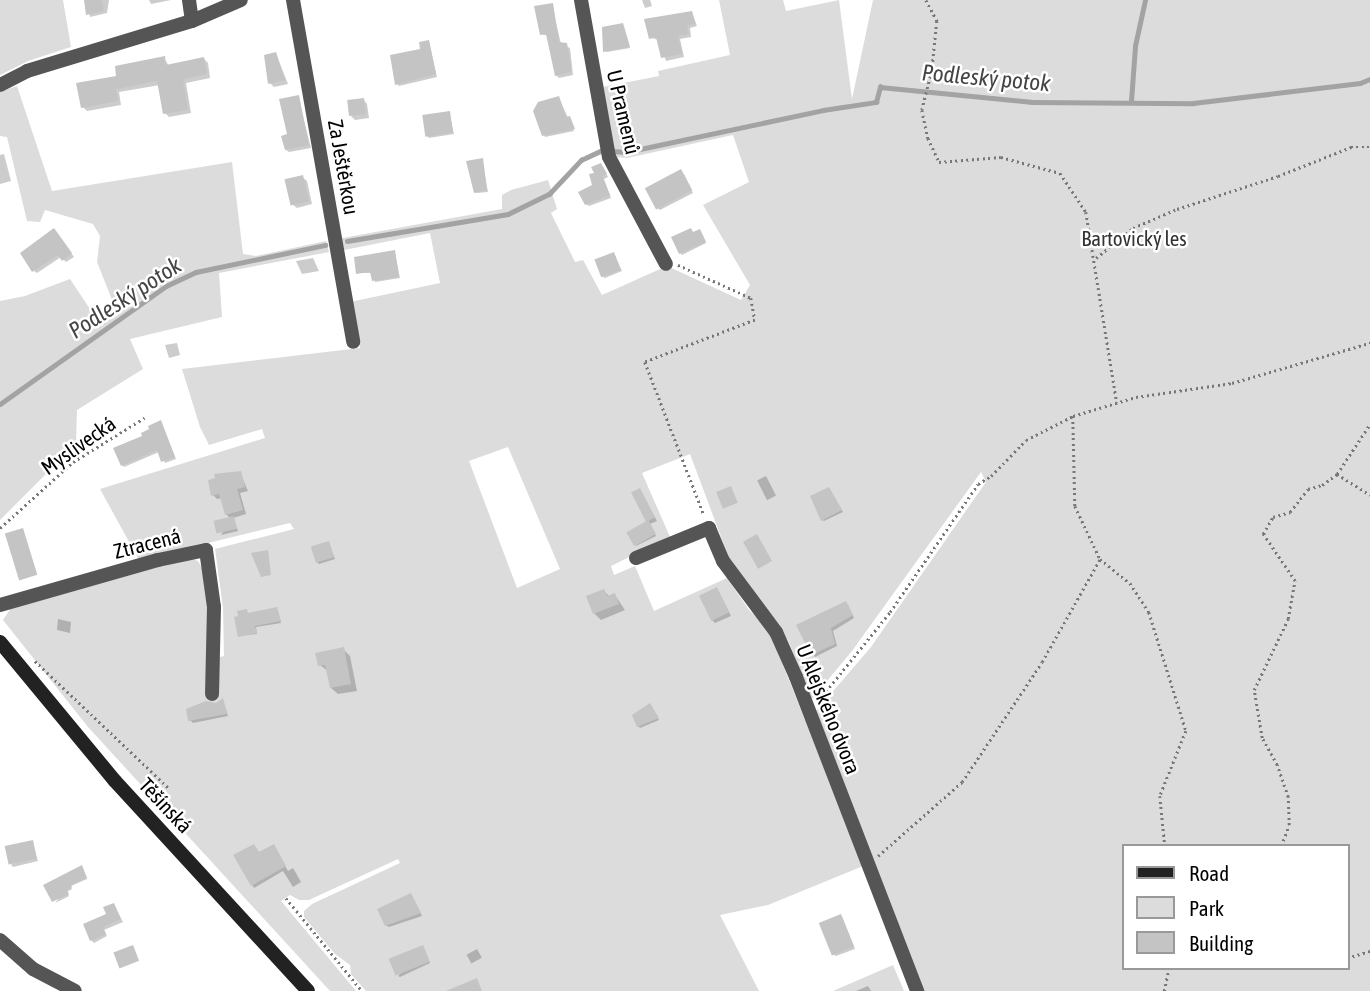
<!DOCTYPE html>
<meta charset="utf-8">
<style>
body{margin:0}
#map{position:relative;width:1370px;height:991px;overflow:hidden;background:#fff;font-family:"Asap Condensed",sans-serif}
div>[style]{position:absolute}
.green>*{inset:0;background:#dcdcdc}
.shadow>*{inset:0;background:#0003;transform-origin:0 0}
.stream>*{height:4.5px;margin:-2.25px;padding:0 2.25px;transform-origin:2.25px;border-radius:2.25px;background:#a3a3a3}
.building>*{inset:0;background:#c4c4c4;transform-origin:0 0}
.path>*{height:2.5px;margin-top:-1.25px;transform-origin:0;background:repeating-linear-gradient(90deg,#777 0 2px,transparent 0 5.5px)}
.street>*{height:14px;margin:-7px;padding:0 7px;transform-origin:7px;border-radius:7px;background:#555}
.secondary>*{height:14px;margin:-7px;padding:0 7px;transform-origin:7px;border-radius:7px;background:#222}
span{translate:-50% -50%;white-space:nowrap;text-align:center;line-height:1.15;-webkit-text-stroke:5px #fff;paint-order:stroke}
.street-label{font-size:21px;color:#000}
.park-label{font-size:21px;color:#333}
.water-label{font-size:23px;color:#444;font-style:italic}
.legend{position:absolute;left:1122px;top:844px;width:228px;height:126px;box-sizing:border-box;background:#fff;border:2px solid #999;margin:0;padding:9px 12px;list-style:none;font-size:21px;color:#000}
.legend li{display:flex;align-items:center;gap:14px;height:35px}
.legend b{width:35px;border:2px solid #999}
</style>
<div id="map">
<div class="green">
<div style="clip-path:polygon(0 0,63px 0,71px 47px,28px 61px,0 75px)"></div>
<div style="clip-path:polygon(evenodd,719px 0,783px 0,786px 11px,839px 0,852px 99px,873px 0,1370px 0,1370px 991px,917px 991px,868px 864px,768px 905px,720px 915px,759px 991px,366px 991px,351px 974px,350px 965px,335px 954px,304px 917px,304px 911px,312px 904px,400px 863px,398px 859px,309px 900px,299px 900px,290px 895px,281px 901px,356px 991px,330px 991px,88px 727px,3px 620px,13px 605px,190px 558px,198px 561px,206px 575px,211px 659px,224px 656px,223px 608px,215px 549px,294px 529px,290px 523px,139px 560px,100px 489px,265px 438px,262px 429px,209px 445px,200px 427px,182px 369px,360px 348px,350px 302px,440px 283px,430px 233px,339px 251px,337px 239px,502px 209px,502px 195px,511px 190px,548px 180px,557px 209px,551px 213px,575px 262px,583px 260px,602px 295px,667px 266px,741px 300px,750px 285px,703px 205px,749px 182px,733px 135px,627px 158px,614px 157px,603px 87px,659px 76px,658px 71px,730px 55px,719px 0,508px 447px,560px 569px,517px 588px,469px 461px,508px 447px,719px 0,690px 454px,732px 566px,788px 640px,812px 699px,852px 651px,981px 472px,986px 482px,871px 647px,810px 718px,805px 720px,768px 628px,749px 610px,727px 578px,654px 611px,635px 566px,614px 575px,611px 566px,670px 537px,642px 473px,690px 454px,719px 0,1123px 846px,1347px 846px,1347px 968px,1123px 968px,1123px 846px)"></div>
<div style="clip-path:polygon(17px 86px,52px 191px,232px 162px,243px 254px,256px 256px,326px 241px,329px 252px,219px 273px,222px 317px,130px 339px,143px 369px,77px 410px,76px 444px,0 520px,0 301px,25px 296px,70px 279px,100px 324px,118px 315px,97px 262px,100px 236px,93px 224px,45px 210px,40px 222px,27px 221px,7px 137px,0 136px,0 92px)"></div>
<div style="clip-path:polygon(893px 965px,904px 991px,833px 991px)"></div>
</div>
<div class="shadow">
<div style="clip-path:polygon(86px 0,109px 0,107px 13px,90px 17px)"></div>
<div style="clip-path:polygon(149px 0,171px 0,151px 4px)"></div>
<div style="clip-path:polygon(642px 0,650px 0,652px 6px,645px 8px)"></div>
<div style="clip-path:polygon(552px 5px,561px 44px,570px 48px,573px 75px,559px 78px,556px 75px,549px 36px,541px 34px)"></div>
<div style="clip-path:polygon(692px 12px,697px 26px,690px 28px,691px 37px,680px 39px,684px 57px,666px 61px,659px 40px,651px 38px)"></div>
<div style="clip-path:polygon(624px 27px,630px 48px,607px 52px,605px 51px)"></div>
<div style="clip-path:polygon(429px 42px,437px 77px,399px 86px,397px 84px)"></div>
<div style="clip-path:polygon(276px 54px,288px 84px,274px 87px,270px 83px)"></div>
<div style="clip-path:polygon(164px 58px,169px 66px,204px 59px,208px 63px,210px 78px,186px 83px,191px 113px,169px 117px,165px 113px,160px 85px,119px 92px,121px 105px,87px 111px,83px 107px,118px 77px)"></div>
<div style="clip-path:polygon(298px 97px,311px 148px,289px 152px,286px 150px)"></div>
<div style="clip-path:polygon(559px 98px,574px 131px,545px 137px,544px 135px)"></div>
<div style="clip-path:polygon(363px 99px,367px 104px,369px 118px,355px 120px,351px 116px)"></div>
<div style="clip-path:polygon(449px 113px,454px 134px,429px 138px,427px 136px)"></div>
<div style="clip-path:polygon(4px 154px,11px 181px,0 184px,0 155px)"></div>
<div style="clip-path:polygon(482px 160px,488px 192px,477px 193px,475px 192px)"></div>
<div style="clip-path:polygon(603px 167px,608px 177px,604px 179px,611px 198px,589px 206px,586px 204px)"></div>
<div style="clip-path:polygon(684px 174px,693px 193px,660px 210px,657px 208px)"></div>
<div style="clip-path:polygon(302px 177px,307px 181px,312px 204px,297px 208px,292px 204px)"></div>
<div style="clip-path:polygon(701px 232px,706px 243px,682px 255px,680px 253px)"></div>
<div style="clip-path:polygon(57px 233px,74px 257px,66px 262px,61px 257px,37px 273px,34px 271px)"></div>
<div style="clip-path:polygon(395px 253px,400px 278px,375px 282px,372px 273px,358px 273px)"></div>
<div style="clip-path:polygon(615px 256px,622px 271px,605px 278px,603px 277px)"></div>
<div style="clip-path:polygon(313px 258px,319px 271px,302px 274px,296px 261px)"></div>
<div style="clip-path:polygon(177px 343px,180px 355px,169px 358px,165px 345px)"></div>
<div style="clip-path:polygon(161px 422px,176px 459px,165px 463px,159px 452px,124px 467px,122px 465px,145px 437px)"></div>
<div style="clip-path:polygon(240px 473px,248px 491px,240px 493px,246px 514px,233px 518px,238px 531px,221px 535px,231px 519px,226px 514px,222px 498px,217px 499px,213px 495px)"></div>
<div style="left:766px;top:476px;width:22px;height:10px;rotate:63deg"></div>
<div style="clip-path:polygon(640px 490px,657px 521px,650px 524px,656px 536px,636px 546px,649px 522px)"></div>
<div style="clip-path:polygon(830px 490px,843px 512px,824px 521px,822px 520px)"></div>
<div style="clip-path:polygon(329px 543px,335px 559px,319px 564px,317px 562px)"></div>
<div style="clip-path:polygon(717px 589px,731px 616px,715px 623px,711px 619px)"></div>
<div style="clip-path:polygon(604px 591px,610px 597px,615px 595px,625px 610px,601px 620px,594px 613px)"></div>
<div style="clip-path:polygon(848px 605px,854px 618px,833px 631px,837px 646px,815px 657px,799px 626px)"></div>
<div style="clip-path:polygon(277px 609px,281px 623px,256px 627px,257px 634px,239px 636px,246px 611px,248px 615px)"></div>
<div style="clip-path:polygon(58px 619px,71px 622px,70px 633px,57px 630px)"></div>
<div style="clip-path:polygon(343px 649px,350px 656px,357px 691px,338px 694px,331px 688px,328px 671px,320px 665px)"></div>
<div style="clip-path:polygon(223px 700px,228px 716px,193px 723px,190px 720px)"></div>
<div style="clip-path:polygon(651px 707px,659px 720px,640px 728px,638px 726px)"></div>
<div style="clip-path:polygon(32px 842px,38px 861px,13px 867px,11px 865px)"></div>
<div style="clip-path:polygon(275px 849px,288px 871px,293px 868px,301px 882px,293px 887px,283px 871px,254px 888px,235px 856px,260px 854px)"></div>
<div style="clip-path:polygon(83px 869px,87px 879px,71px 886px,72px 889px,67px 892px,69px 896px,55px 903px)"></div>
<div style="clip-path:polygon(411px 895px,422px 916px,389px 927px,386px 925px)"></div>
<div style="clip-path:polygon(114px 905px,123px 922px,104px 930px,107px 936px,94px 943px,91px 940px)"></div>
<div style="clip-path:polygon(842px 917px,855px 949px,836px 956px,834px 955px)"></div>
<div style="clip-path:polygon(424px 948px,430px 963px,400px 977px,398px 976px)"></div>
<div style="left:477px;top:949px;width:10px;height:12px;rotate:61deg"></div>
<div style="clip-path:polygon(868px 986px,871px 991px,856px 991px)"></div>
</div>
<div class="stream">
<div style="left:1131px;top:101px;width:55px;rotate:-85.8deg"></div>
<div style="left:1135px;top:46px;width:47px;rotate:-77.7deg"></div>
<div style="left:612px;top:151px;width:14px;rotate:4deg"></div>
<div style="left:626px;top:152px;width:201px;rotate:-12deg"></div>
<div style="left:823px;top:110px;width:54px;rotate:-8.6deg"></div>
<div style="left:876px;top:102px;width:16px;rotate:-75deg"></div>
<div style="left:880px;top:87px;width:153px;rotate:5.6deg"></div>
<div style="left:1032px;top:102px;width:161px;rotate:0.4deg"></div>
<div style="left:1193px;top:103px;width:168px;rotate:-6.8deg"></div>
<div style="left:1360px;top:83px;width:11px;rotate:-22deg"></div>
<div style="left:347px;top:241px;width:163px;rotate:-9.5deg"></div>
<div style="left:508px;top:214px;width:46px;rotate:-26deg"></div>
<div style="left:549px;top:194px;width:47px;rotate:-46.7deg"></div>
<div style="left:581px;top:160px;width:21px;rotate:-25deg"></div>
<div style="left:0;top:404px;width:204px;rotate:-35.4deg"></div>
<div style="left:166px;top:286px;width:33px;rotate:-25deg"></div>
<div style="left:196px;top:272px;width:132px;rotate:-11.8deg"></div>
</div>
<div class="building">
<div style="clip-path:polygon(84px 0,102px 0,104px 11px,86px 15px)"></div>
<div style="clip-path:polygon(553px 3px,559px 42px,567px 43px,571px 65px,571px 72px,555px 76px,546px 34px,540px 35px,534px 6px)"></div>
<div style="clip-path:polygon(692px 11px,695px 24px,687px 25px,689px 34px,678px 36px,682px 54px,661px 58px,656px 37px,649px 39px,644px 19px)"></div>
<div style="clip-path:polygon(623px 23px,630px 47px,603px 52px,602px 27px)"></div>
<div style="clip-path:polygon(429px 40px,436px 74px,395px 85px,390px 55px,420px 49px,419px 42px)"></div>
<div style="clip-path:polygon(276px 52px,285px 80px,268px 84px,264px 55px)"></div>
<div style="clip-path:polygon(165px 56px,166px 65px,204px 57px,207px 74px,183px 79px,188px 110px,163px 114px,157px 81px,116px 89px,118px 101px,81px 108px,76px 83px,116px 76px,115px 66px)"></div>
<div style="clip-path:polygon(299px 95px,309px 145px,285px 150px,281px 136px,287px 134px,279px 99px)"></div>
<div style="clip-path:polygon(559px 96px,566px 117px,570px 116px,575px 129px,542px 136px,533px 111px,538px 102px)"></div>
<div style="left:364px;top:98px;width:16px;height:17px;rotate:83deg"></div>
<div style="left:450px;top:111px;width:22px;height:28px;rotate:82deg"></div>
<div style="clip-path:polygon(483px 158px,487px 190px,474px 193px,466px 161px)"></div>
<div style="clip-path:polygon(601px 163px,607px 174px,602px 176px,610px 195px,585px 205px,578px 192px,592px 185px,589px 174px,594px 173px,591px 167px)"></div>
<div style="left:681px;top:169px;width:24px;height:41px;rotate:62deg"></div>
<div style="left:303px;top:175px;width:27px;height:19px;rotate:77deg"></div>
<div style="clip-path:polygon(54px 228px,72px 253px,62px 261px,58px 255px,32px 272px,20px 253px)"></div>
<div style="clip-path:polygon(691px 228px,693px 232px,700px 229px,706px 242px,679px 254px,671px 237px)"></div>
<div style="clip-path:polygon(395px 250px,399px 277px,372px 281px,370px 272px,356px 274px,354px 257px)"></div>
<div style="left:614px;top:252px;width:19px;height:21px;rotate:69deg"></div>
<div style="clip-path:polygon(161px 420px,175px 457px,161px 462px,157px 450px,121px 466px,113px 448px,142px 436px,141px 433px,149px 429px,148px 426px)"></div>
<div style="clip-path:polygon(241px 471px,245px 487px,237px 489px,243px 510px,225px 515px,219px 494px,211px 496px,208px 480px,215px 478px,214px 474px)"></div>
<div style="left:731px;top:486px;width:18px;height:16px;rotate:68deg"></div>
<div style="clip-path:polygon(829px 487px,842px 510px,821px 521px,810px 496px)"></div>
<div style="left:640px;top:488px;width:33px;height:10px;rotate:63deg"></div>
<div style="left:234px;top:516px;width:13px;height:21px;rotate:77deg"></div>
<div style="left:648px;top:520px;width:16px;height:25px;rotate:60deg"></div>
<div style="left:23px;top:528px;width:49px;height:19px;rotate:73deg"></div>
<div style="left:757px;top:534px;width:31px;height:16px;rotate:61deg"></div>
<div style="left:329px;top:541px;width:17px;height:19px;rotate:73deg"></div>
<div style="clip-path:polygon(268px 550px,271px 575px,261px 577px,251px 553px)"></div>
<div style="left:717px;top:587px;width:28px;height:20px;rotate:64deg"></div>
<div style="clip-path:polygon(604px 589px,607px 596px,615px 593px,619px 604px,593px 614px,586px 596px)"></div>
<div style="clip-path:polygon(846px 601px,853px 615px,831px 628px,835px 644px,811px 655px,796px 625px)"></div>
<div style="clip-path:polygon(277px 607px,281px 621px,255px 626px,257px 633px,238px 637px,234px 617px,238px 616px,237px 611px,247px 609px,248px 613px)"></div>
<div style="clip-path:polygon(344px 647px,351px 684px,330px 688px,325px 665px,318px 666px,315px 653px)"></div>
<div style="clip-path:polygon(223px 698px,227px 714px,188px 721px,186px 709px,206px 701px,216px 703px)"></div>
<div style="clip-path:polygon(650px 703px,659px 718px,637px 727px,632px 715px)"></div>
<div style="left:33px;top:840px;width:19px;height:29px;rotate:78deg"></div>
<div style="clip-path:polygon(254px 844px,259px 852px,274px 844px,286px 866px,251px 886px,233px 855px)"></div>
<div style="clip-path:polygon(82px 865px,87px 878px,71px 885px,72px 887px,67px 890px,69px 894px,52px 902px,43px 885px)"></div>
<div style="clip-path:polygon(411px 893px,421px 913px,385px 926px,377px 909px)"></div>
<div style="clip-path:polygon(114px 903px,121px 919px,103px 927px,106px 934px,90px 941px,83px 924px,106px 914px,103px 907px)"></div>
<div style="left:841px;top:914px;width:35px;height:24px;rotate:68deg"></div>
<div style="left:133px;top:945px;width:17px;height:21px;rotate:69deg"></div>
<div style="left:423px;top:945px;width:18px;height:37px;rotate:68deg"></div>
<div style="clip-path:polygon(477px 978px,482px 991px,446px 991px)"></div>
</div>
<div class="path">
<div style="left:926px;top:0;width:24px;rotate:62deg"></div>
<div style="left:937px;top:21px;width:50px;rotate:95.7deg"></div>
<div style="left:932px;top:71px;width:40px;rotate:104.4deg"></div>
<div style="left:922px;top:110px;width:29px;rotate:78deg"></div>
<div style="left:928px;top:138px;width:26px;rotate:65deg"></div>
<div style="left:939px;top:162px;width:62px;rotate:-4.6deg"></div>
<div style="left:1001px;top:157px;width:61px;rotate:15.2deg"></div>
<div style="left:1060px;top:173px;width:47px;rotate:56.3deg"></div>
<div style="left:1086px;top:212px;width:193px;rotate:80.8deg"></div>
<div style="left:1096px;top:258px;width:48px;rotate:-39deg"></div>
<div style="left:1133px;top:228px;width:48px;rotate:-23.4deg"></div>
<div style="left:1177px;top:209px;width:106px;rotate:-18.1deg"></div>
<div style="left:1278px;top:176px;width:79px;rotate:-21.7deg"></div>
<div style="left:1351px;top:147px;width:19px"></div>
<div style="left:678px;top:265px;width:80px;rotate:24.3deg"></div>
<div style="left:751px;top:298px;width:22px;rotate:80deg"></div>
<div style="left:755px;top:320px;width:118px;rotate:159.1deg"></div>
<div style="left:645px;top:362px;width:164px;rotate:68.9deg"></div>
<div style="left:1073px;top:416px;width:90px;rotate:88.7deg"></div>
<div style="left:1075px;top:506px;width:59px;rotate:64.7deg"></div>
<div style="left:1100px;top:559px;width:38px;rotate:39deg"></div>
<div style="left:1130px;top:583px;width:35px;rotate:57deg"></div>
<div style="left:1149px;top:612px;width:125px;rotate:72.7deg"></div>
<div style="left:1186px;top:731px;width:70px;rotate:111.8deg"></div>
<div style="left:1160px;top:796px;width:50px;rotate:84.3deg"></div>
<div style="left:1337px;top:474px;width:60px;rotate:-56.6deg"></div>
<div style="left:0;top:528px;width:98px;rotate:-42.1deg"></div>
<div style="left:73px;top:462px;width:84px;rotate:-31.8deg"></div>
<div style="left:35px;top:661px;width:186px;rotate:43.5deg"></div>
<div style="left:819px;top:700px;width:113px;rotate:-51.1deg"></div>
<div style="left:890px;top:612px;width:155px;rotate:-55.5deg"></div>
<div style="left:978px;top:484px;width:15px;rotate:-32deg"></div>
<div style="left:991px;top:476px;width:50px;rotate:-45.8deg"></div>
<div style="left:1026px;top:440px;width:53px;rotate:-27.1deg"></div>
<div style="left:1073px;top:416px;width:66px;rotate:-16.8deg"></div>
<div style="left:1136px;top:397px;width:97px;rotate:-8.3deg"></div>
<div style="left:1232px;top:383px;width:144px;rotate:-16.2deg"></div>
<div style="left:1281px;top:846px;width:22px;rotate:-69deg"></div>
<div style="left:1289px;top:825px;width:28px;rotate:-92deg"></div>
<div style="left:1288px;top:797px;width:34px;rotate:-109deg"></div>
<div style="left:1277px;top:765px;width:31px;rotate:-119deg"></div>
<div style="left:1262px;top:738px;width:49px;rotate:-99.5deg"></div>
<div style="left:1254px;top:690px;width:79px;rotate:-64.4deg"></div>
<div style="left:1288px;top:619px;width:39px;rotate:-80deg"></div>
<div style="left:1295px;top:581px;width:57px;rotate:-124.2deg"></div>
<div style="left:1263px;top:534px;width:20px;rotate:-60deg"></div>
<div style="left:1273px;top:517px;width:18px;rotate:-16deg"></div>
<div style="left:1290px;top:512px;width:29px;rotate:-52deg"></div>
<div style="left:1308px;top:489px;width:15px;rotate:-16deg"></div>
<div style="left:1322px;top:485px;width:19px;rotate:-36deg"></div>
<div style="left:1337px;top:474px;width:39px;rotate:32deg"></div>
<div style="left:878px;top:856px;width:112px;rotate:-41.4deg"></div>
<div style="left:962px;top:782px;width:144px;rotate:-56.3deg"></div>
<div style="left:1042px;top:662px;width:118px;rotate:-60.6deg"></div>
<div style="left:286px;top:898px;width:120px;rotate:50.7deg"></div>
<div style="left:1347px;top:958px;width:24px;rotate:-17deg"></div>
<div style="left:1164px;top:991px;width:24px;rotate:-78deg"></div>
</div>
<div class="street">
<div style="left:189px;top:0;width:21px;rotate:82deg"></div>
<div style="left:293px;top:0;width:347px;rotate:80deg"></div>
<div style="left:581px;top:0;width:159px;rotate:79.9deg"></div>
<div style="left:609px;top:157px;width:121px;rotate:62deg"></div>
<div style="left:0;top:85px;width:30px;rotate:-27deg"></div>
<div style="left:27px;top:71px;width:172px;rotate:-16.9deg"></div>
<div style="left:192px;top:21px;width:53px;rotate:-23.2deg"></div>
<div style="left:636px;top:558px;width:79px;rotate:-22.3deg"></div>
<div style="left:709px;top:528px;width:36px;rotate:67deg"></div>
<div style="left:723px;top:561px;width:89px;rotate:53.3deg"></div>
<div style="left:776px;top:632px;width:49px;rotate:66deg"></div>
<div style="left:796px;top:677px;width:337px;rotate:68.9deg"></div>
<div style="left:0;top:605px;width:164px;rotate:-15.9deg"></div>
<div style="left:158px;top:560px;width:49px;rotate:-11.8deg"></div>
<div style="left:206px;top:550px;width:58px;rotate:82deg"></div>
<div style="left:214px;top:607px;width:87px;rotate:91.3deg"></div>
<div style="left:0;top:940px;width:44px;rotate:41.3deg"></div>
<div style="left:33px;top:969px;width:47px;rotate:27.6deg"></div>
</div>
<div class="secondary">
<div style="left:0;top:642px;width:180px;rotate:50.4deg"></div>
<div style="left:115px;top:781px;width:285px;rotate:47.4deg"></div>
</div>
<div class="street-label">
<span style="left:624px;top:112px;rotate:77deg">U Pramenů</span>
<span style="left:344px;top:167px;rotate:80deg">Za Ještěrkou</span>
<span style="left:78px;top:445px;rotate:-35deg">Myslivecká</span>
<span style="left:147px;top:543px;rotate:-14deg">Ztracená</span>
<span style="left:829px;top:709px;rotate:68deg">U Alejského dvora</span>
<span style="left:166px;top:805px;rotate:47deg">Těšínská</span>
</div>
<div class="park-label">
<span style="left:1134px;top:238px">Bartovický les</span>
</div>
<div class="water-label">
<span style="left:986px;top:78px;rotate:5deg">Podleský potok</span>
<span style="left:125px;top:298px;rotate:-33deg">Podleský potok</span>
</div>
<ul class="legend">
<li><b style="height:9px;background:#222"></b>Road</li>
<li><b style="height:19px;background:#dcdcdc"></b>Park</li>
<li><b style="height:19px;background:#c4c4c4"></b>Building</li>
</ul>
</div>
